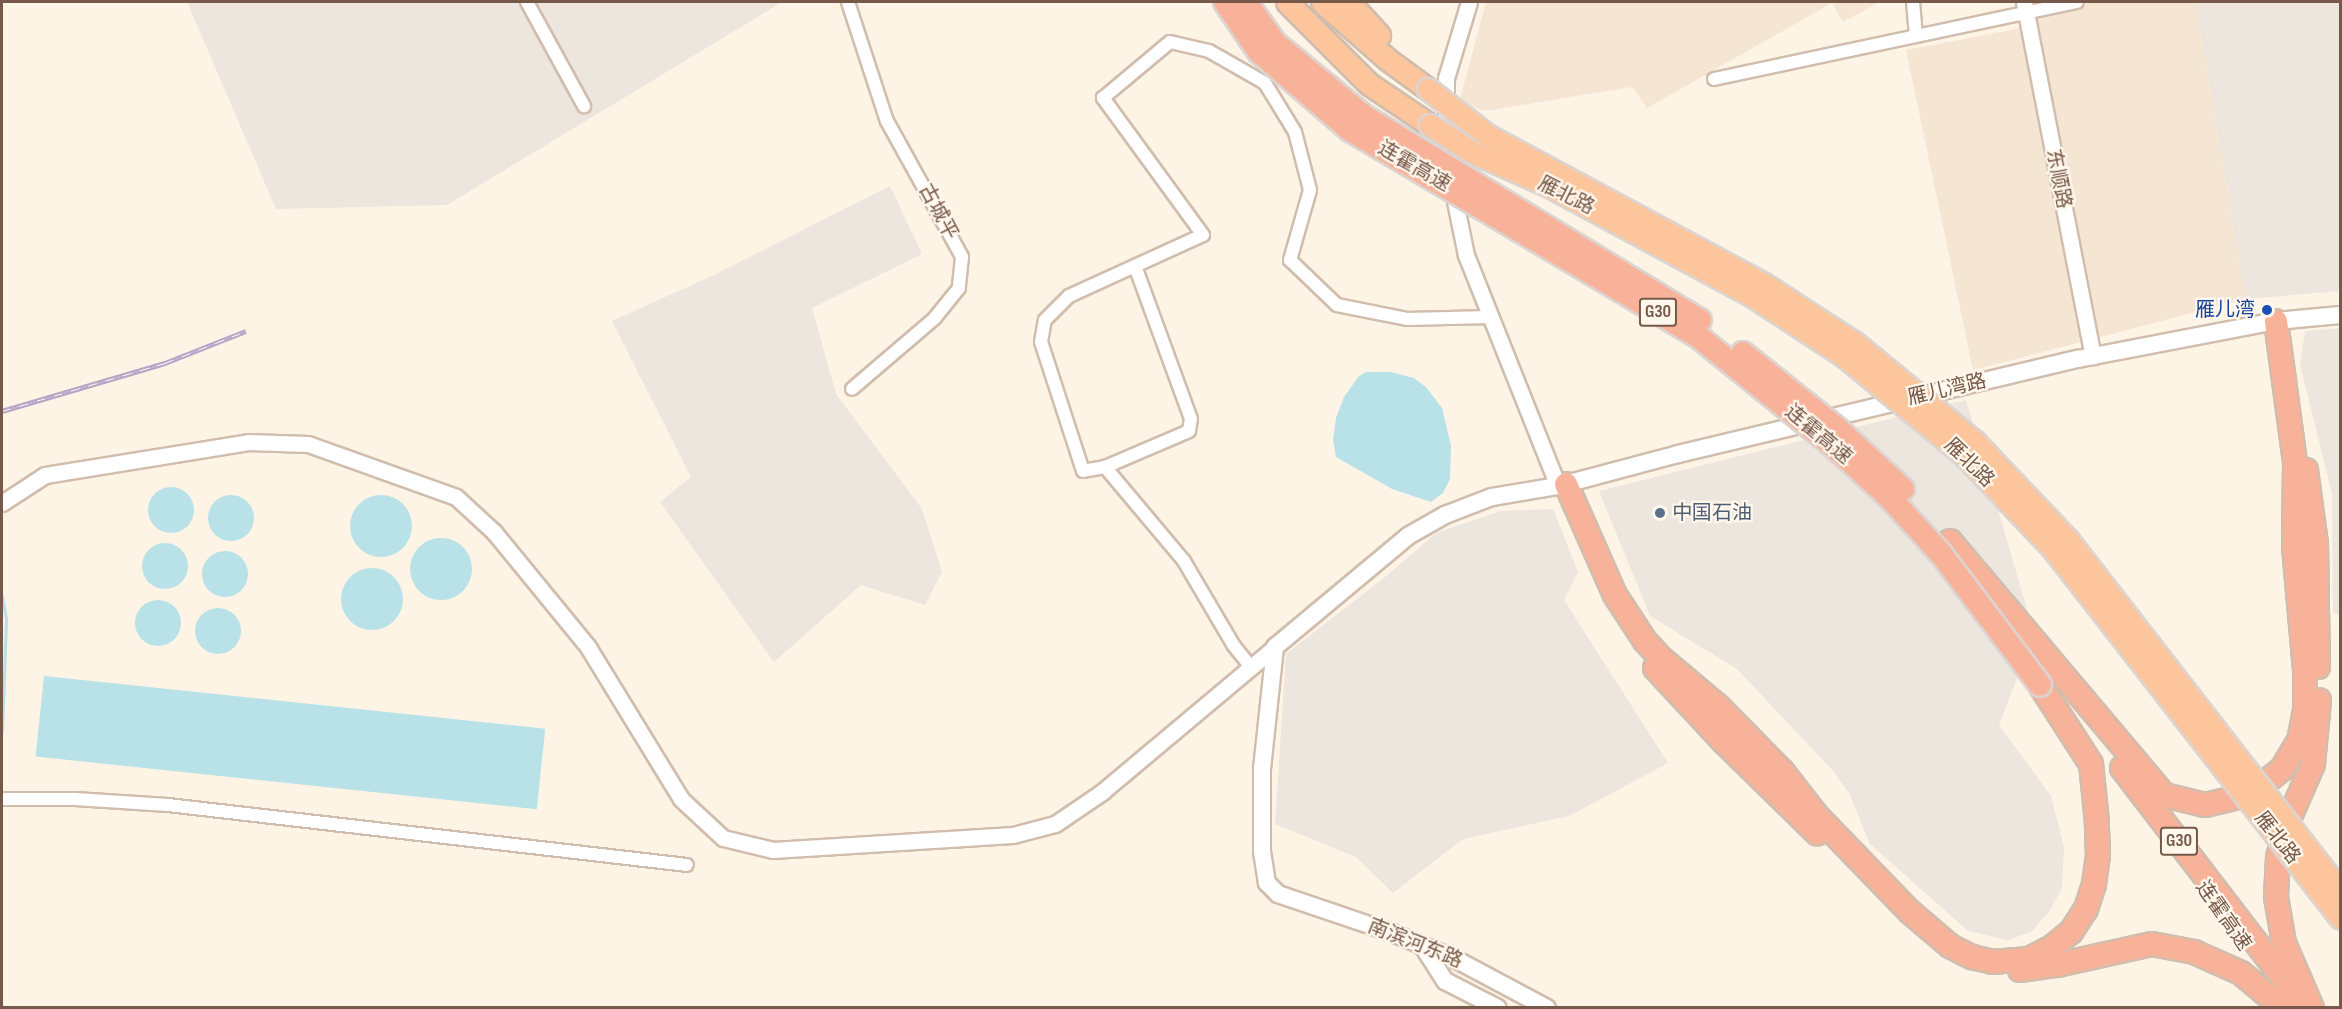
<!DOCTYPE html>
<meta charset="utf-8">
<style>
body{margin:0}
#map{position:relative;width:2342px;height:1009px;overflow:hidden;background:#fdf4e5;font-family:"Sofia Sans Condensed","Noto Sans SC",sans-serif}
div>[style]{position:absolute}
.residential>*{inset:0;background:#f5e5d3}
.industrial>*{inset:0;background:#ede6df}
.water>*{inset:0;background:#b9e1e8;transform-origin:0 0}
.round{border-radius:50%}
.stream>*{height:3px;margin:-1.5px;padding:0 1.5px;transform-origin:1.5px;border-radius:1.5px;background:#b9e1e8}
.roads{filter:drop-shadow(2px 0 #d1bdad) drop-shadow(-2px 0 #d1bdad) drop-shadow(0 2px #d1bdad) drop-shadow(0 -2px #d1bdad)}
.minor>*{height:12px;margin:-6px;padding:0 6px;transform-origin:6px;border-radius:6px;background:#fff}
.tertiary>*{height:15px;margin:-7.5px;padding:0 7.5px;transform-origin:7.5px;border-radius:7.5px;background:#fff}
.secondary>*{height:16px;margin:-8px;padding:0 8px;transform-origin:8px;border-radius:8px;background:#fff}
.trunk>*{height:21px;margin:-10.5px;padding:0 10.5px;transform-origin:10.5px;border-radius:10.5px;background:#fcc59b}
.motorway>*{height:22px;margin:-11px;padding:0 11px;transform-origin:11px;border-radius:11px;background:#f9b29a}
.rail>*{height:5px;margin-top:-2.5px;transform-origin:0;background:repeating-linear-gradient(90deg,#fff7ec 0 9px,#b6a3c8 0 18px);box-sizing:border-box;border-block:2px solid #b6a3c8}
.bridges{filter:drop-shadow(2px 0 #dcd4d0) drop-shadow(-2px 0 #dcd4d0) drop-shadow(0 2px #dcd4d0) drop-shadow(0 -2px #dcd4d0)}
.trunk-bridge>*{height:21px;margin:-10.5px;padding:0 10.5px;transform-origin:10.5px;border-radius:10.5px;background:#fcc59b}
.motorway-bridge>*{height:22px;margin:-11px;padding:0 11px;transform-origin:11px;border-radius:11px;background:#f9b29a}
.dots>*{width:16px;height:16px;translate:-50% -50%;box-sizing:border-box;border:3px solid #fff7ec;border-radius:50%}
span{translate:-50% -50%;white-space:nowrap;text-align:center;line-height:1.15;-webkit-text-stroke:4.5px #fff7ec;paint-order:stroke}
.shield-label span{padding:2px 4px;background:#fff7ec;border:2px solid;border-radius:4px;-webkit-text-stroke-width:0}
.shield-label{font-size:18px;color:#775949;font-weight:700}
.street-label{font-size:20px;color:#775949}
.transit-label{font-size:20px;color:#164399}
.right{translate:-100% -50%;text-align:right}
.service-label{font-size:20px;color:#4e5e75}
.left{translate:0 -50%;text-align:left}
.frame{position:absolute;inset:0;border:3px solid #775949;pointer-events:none}
</style>
<div id="map">
<div class="residential">
<div style="clip-path:polygon(1486px 2px,1880px 2px,1843px 22px,1832px 3px,1647px 108px,1632px 87px,1485px 111px,1459px 103px)"></div>
<div style="clip-path:polygon(2033px 2px,2196px 2px,2246px 299px,1973px 370px,1906px 50px,2038px 25px)"></div>
</div>
<div class="industrial">
<div style="clip-path:polygon(187px 2px,782px 2px,447px 205px,276px 209px)"></div>
<div style="clip-path:polygon(2196px 2px,2340px 2px,2340px 291px,2246px 299px)"></div>
<div style="clip-path:polygon(890px 186px,922px 254px,812px 308px,836px 394px,922px 509px,942px 572px,925px 605px,861px 585px,774px 662px,660px 502px,691px 477px,612px 321px,714px 275px)"></div>
<div style="clip-path:polygon(2340px 328px,2340px 616px,2333px 612px,2332px 494px,2300px 364px,2305px 331px)"></div>
<div style="clip-path:polygon(1966px 400px,2034px 633px,1999px 725px,2051px 796px,2064px 847px,2062px 888px,2049px 912px,2031px 932px,2008px 940px,1968px 931px,1870px 844px,1849px 793px,1834px 772px,1737px 669px,1650px 616px,1599px 491px)"></div>
<div style="clip-path:polygon(1553px 509px,1578px 572px,1564px 600px,1668px 763px,1569px 816px,1463px 839px,1393px 893px,1356px 857px,1275px 824px,1286px 654px,1385px 577px,1436px 533px,1501px 511px)"></div>
</div>
<div class="water">
<div style="clip-path:polygon(1366px 372px,1390px 372px,1414px 378px,1426px 387px,1442px 408px,1451px 446px,1450px 479px,1443px 493px,1431px 502px,1392px 489px,1336px 457px,1333px 440px,1336px 418px,1344px 397px,1359px 376px)"></div>
<div class="round" style="left:148px;top:487px;width:46px;height:46px"></div>
<div class="round" style="left:208px;top:495px;width:46px;height:46px"></div>
<div class="round" style="left:350px;top:495px;width:62px;height:62px"></div>
<div class="round" style="left:410px;top:538px;width:62px;height:62px"></div>
<div class="round" style="left:142px;top:543px;width:46px;height:46px"></div>
<div class="round" style="left:202px;top:551px;width:46px;height:46px"></div>
<div class="round" style="left:341px;top:568px;width:62px;height:62px"></div>
<div class="round" style="left:135px;top:600px;width:46px;height:46px"></div>
<div class="round" style="left:195px;top:608px;width:46px;height:46px"></div>
<div style="left:44px;top:676px;width:504px;height:81px;rotate:6deg"></div>
</div>
<div class="stream">
<div style="left:2px;top:596px;width:23px;rotate:80deg"></div>
<div style="left:6px;top:619px;width:112px;rotate:92deg"></div>
</div>
<div class="roads">
<div class="minor">
<div style="left:527px;top:2px;width:119px;rotate:61.3deg"></div>
<div style="left:848px;top:2px;width:125px;rotate:71.9deg"></div>
<div style="left:887px;top:121px;width:155px;rotate:61.1deg"></div>
<div style="left:962px;top:257px;width:31px;rotate:96deg"></div>
<div style="left:959px;top:288px;width:38px;rotate:129deg"></div>
<div style="left:935px;top:318px;width:109px;rotate:139.5deg"></div>
<div style="left:1913px;top:2px;width:33px;rotate:85deg"></div>
<div style="left:1714px;top:79px;width:371px;rotate:-12deg"></div>
<div style="left:1105px;top:467px;width:91px;rotate:-23.2deg"></div>
<div style="left:1189px;top:431px;width:12px;rotate:-81deg"></div>
<div style="left:1191px;top:419px;width:163px;rotate:-110.1deg"></div>
<div style="left:1251px;top:667px;width:27px;rotate:-129deg"></div>
<div style="left:1234px;top:646px;width:99px;rotate:-120.5deg"></div>
<div style="left:1184px;top:561px;width:123px;rotate:-130deg"></div>
<div style="left:1105px;top:467px;width:22px;rotate:170deg"></div>
<div style="left:1083px;top:471px;width:136px;rotate:-108deg"></div>
<div style="left:1041px;top:342px;width:22px;rotate:-80deg"></div>
<div style="left:1045px;top:320px;width:34px;rotate:-45deg"></div>
<div style="left:1069px;top:296px;width:147px;rotate:-24.5deg"></div>
<div style="left:1203px;top:235px;width:170px;rotate:-126.1deg"></div>
<div style="left:1103px;top:98px;width:87px;rotate:-39.9deg"></div>
<div style="left:1170px;top:42px;width:40px;rotate:13deg"></div>
<div style="left:1209px;top:51px;width:64px;rotate:29.7deg"></div>
<div style="left:1265px;top:83px;width:57px;rotate:58.5deg"></div>
<div style="left:1295px;top:132px;width:60px;rotate:75.5deg"></div>
<div style="left:1310px;top:190px;width:73px;rotate:105.9deg"></div>
<div style="left:1290px;top:260px;width:65px;rotate:43.8deg"></div>
<div style="left:1337px;top:305px;width:71px;rotate:11.3deg"></div>
<div style="left:1407px;top:319px;width:83px;rotate:-1.4deg"></div>
<div style="left:2px;top:799px;width:73px"></div>
<div style="left:75px;top:799px;width:93px;rotate:3.7deg"></div>
<div style="left:168px;top:805px;width:522px;rotate:6.59deg"></div>
</div>
<div class="tertiary">
<div style="left:1469px;top:2px;width:79px;rotate:106.8deg"></div>
<div style="left:1446px;top:78px;width:79px;rotate:90deg"></div>
<div style="left:1446px;top:157px;width:100px;rotate:78.5deg"></div>
<div style="left:1466px;top:255px;width:249px;rotate:68.3deg"></div>
<div style="left:2024px;top:2px;width:361px;rotate:79deg"></div>
<div style="left:2px;top:503px;width:51px;rotate:-33.1deg"></div>
<div style="left:45px;top:475px;width:206px;rotate:-9.2deg"></div>
<div style="left:248px;top:442px;width:60px;rotate:1.9deg"></div>
<div style="left:308px;top:444px;width:157px;rotate:19.7deg"></div>
<div style="left:456px;top:497px;width:52px;rotate:42.6deg"></div>
<div style="left:494px;top:532px;width:149px;rotate:50.7deg"></div>
<div style="left:588px;top:647px;width:178px;rotate:58.5deg"></div>
<div style="left:681px;top:799px;width:57px;rotate:42.9deg"></div>
<div style="left:723px;top:838px;width:51px;rotate:13.5deg"></div>
<div style="left:773px;top:850px;width:240px;rotate:-3.6deg"></div>
<div style="left:1013px;top:835px;width:43px;rotate:-14.7deg"></div>
<div style="left:1055px;top:824px;width:57px;rotate:-34.2deg"></div>
<div style="left:1102px;top:792px;width:226px;rotate:-40deg"></div>
</div>
<div class="secondary">
<div style="left:1422px;top:945px;width:43px;rotate:57.4deg"></div>
<div style="left:1445px;top:981px;width:59px;rotate:27deg"></div>
<div style="left:1547px;top:1008px;width:104px;rotate:-152deg"></div>
<div style="left:1455px;top:959px;width:70px;rotate:-157.4deg"></div>
<div style="left:1390px;top:932px;width:118px;rotate:-161.3deg"></div>
<div style="left:1278px;top:894px;width:16px;rotate:-135deg"></div>
<div style="left:1267px;top:883px;width:31px;rotate:-99deg"></div>
<div style="left:1262px;top:852px;width:83px;rotate:-90deg"></div>
<div style="left:1262px;top:769px;width:123px;rotate:-83.9deg"></div>
<div style="left:1275px;top:647px;width:173px;rotate:-39.8deg"></div>
<div style="left:1408px;top:536px;width:43px;rotate:-29.6deg"></div>
<div style="left:1445px;top:515px;width:50px;rotate:-21deg"></div>
<div style="left:1492px;top:497px;width:67px;rotate:-9.5deg"></div>
<div style="left:1558px;top:486px;width:124px;rotate:-14.9deg"></div>
<div style="left:1678px;top:454px;width:411px;rotate:-13.4deg"></div>
<div style="left:2078px;top:359px;width:202px;rotate:-10.9deg"></div>
<div style="left:2276px;top:321px;width:64px;rotate:-5.4deg"></div>
</div>
<div class="trunk">
<div style="left:1287px;top:2px;width:116px;rotate:45deg"></div>
<div style="left:1369px;top:84px;width:73px;rotate:33.9deg"></div>
<div style="left:1322px;top:2px;width:86px;rotate:41.2deg"></div>
<div style="left:1387px;top:59px;width:51px;rotate:36.2deg"></div>
<div style="left:1349px;top:2px;width:45px;rotate:47.7deg"></div>
</div>
<div class="motorway">
<div style="left:2306px;top:470px;width:75px;rotate:82.3deg"></div>
<div style="left:2316px;top:544px;width:123px;rotate:89.1deg"></div>
<div style="left:1566px;top:484px;width:121px;rotate:66.2deg"></div>
<div style="left:1615px;top:595px;width:55px;rotate:56.9deg"></div>
<div style="left:1645px;top:641px;width:26px;rotate:47deg"></div>
<div style="left:1663px;top:660px;width:73px;rotate:40deg"></div>
<div style="left:1719px;top:707px;width:90px;rotate:45.5deg"></div>
<div style="left:1782px;top:771px;width:58px;rotate:52deg"></div>
<div style="left:1818px;top:817px;width:132px;rotate:45.9deg"></div>
<div style="left:1910px;top:912px;width:52px;rotate:40.4deg"></div>
<div style="left:1950px;top:946px;width:25px;rotate:27deg"></div>
<div style="left:1972px;top:957px;width:22px;rotate:13deg"></div>
<div style="left:1993px;top:962px;width:36px;rotate:-5deg"></div>
<div style="left:2029px;top:959px;width:25px;rotate:-27deg"></div>
<div style="left:2051px;top:948px;width:26px;rotate:-39deg"></div>
<div style="left:2071px;top:932px;width:27px;rotate:-57deg"></div>
<div style="left:2086px;top:909px;width:26px;rotate:-72deg"></div>
<div style="left:2094px;top:884px;width:28px;rotate:-82deg"></div>
<div style="left:2098px;top:856px;width:34px;rotate:-92deg"></div>
<div style="left:2097px;top:822px;width:58px;rotate:-95.9deg"></div>
<div style="left:2091px;top:764px;width:94px;rotate:-122.8deg"></div>
<div style="left:1950px;top:541px;width:332px;rotate:49.9deg"></div>
<div style="left:2164px;top:795px;width:42px;rotate:13.7deg"></div>
<div style="left:2205px;top:805px;width:47px;rotate:-13.4deg"></div>
<div style="left:2251px;top:794px;width:40px;rotate:-39deg"></div>
<div style="left:2282px;top:769px;width:33px;rotate:-59deg"></div>
<div style="left:2299px;top:741px;width:33px;rotate:-79deg"></div>
<div style="left:2305px;top:709px;width:39px;rotate:-90deg"></div>
<div style="left:2305px;top:670px;width:124px;rotate:-95.1deg"></div>
<div style="left:2294px;top:546px;width:84px;rotate:-89.3deg"></div>
<div style="left:2295px;top:462px;width:142px;rotate:-97.7deg"></div>
<div style="left:1655px;top:668px;width:100px;rotate:47deg"></div>
<div style="left:1723px;top:741px;width:132px;rotate:44.4deg"></div>
<div style="left:2122px;top:768px;width:291px;rotate:52.5deg"></div>
<div style="left:2020px;top:970px;width:37px;rotate:-8deg"></div>
<div style="left:2057px;top:965px;width:97px;rotate:-12.5deg"></div>
<div style="left:2152px;top:944px;width:43px;rotate:10.8deg"></div>
<div style="left:2194px;top:952px;width:51px;rotate:24.1deg"></div>
<div style="left:2241px;top:973px;width:55px;rotate:39.8deg"></div>
<div style="left:2312px;top:1008px;width:71px;rotate:-113.3deg"></div>
<div style="left:2284px;top:943px;width:47px;rotate:-99.9deg"></div>
<div style="left:2276px;top:897px;width:40px;rotate:-87.1deg"></div>
<div style="left:2278px;top:857px;width:40px;rotate:-74deg"></div>
<div style="left:2289px;top:819px;width:60px;rotate:-66.4deg"></div>
<div style="left:2313px;top:764px;width:64px;rotate:-84.6deg"></div>
</div>
</div>
<div class="rail">
<div style="left:2px;top:411px;width:170px;rotate:-16.4deg"></div>
<div style="left:165px;top:363px;width:87px;rotate:-21.6deg"></div>
</div>
<div class="bridges">
<div class="trunk-bridge">
<div style="left:1428px;top:89px;width:75px;rotate:37.9deg"></div>
<div style="left:1487px;top:135px;width:315px;rotate:28.3deg"></div>
<div style="left:1764px;top:284px;width:108px;rotate:33deg"></div>
<div style="left:1855px;top:343px;width:156px;rotate:39.5deg"></div>
<div style="left:1975px;top:442px;width:135px;rotate:46.5deg"></div>
<div style="left:2068px;top:540px;width:444px;rotate:52.2deg"></div>
<div style="left:1430px;top:125px;width:52px;rotate:32.5deg"></div>
<div style="left:1474px;top:153px;width:82px;rotate:23.7deg"></div>
<div style="left:1549px;top:186px;width:233px;rotate:28.4deg"></div>
<div style="left:1754px;top:297px;width:108px;rotate:33.2deg"></div>
<div style="left:1844px;top:356px;width:156px;rotate:39.5deg"></div>
<div style="left:1964px;top:455px;width:131px;rotate:46.5deg"></div>
<div style="left:2054px;top:550px;width:466px;rotate:52.1deg"></div>
</div>
<div class="motorway-bridge">
<div style="left:1225px;top:2px;width:60px;rotate:55.8deg"></div>
<div style="left:1259px;top:52px;width:120px;rotate:40.6deg"></div>
<div style="left:1350px;top:130px;width:407px;rotate:30.7deg"></div>
<div style="left:1700px;top:338px;width:170px;rotate:39deg"></div>
<div style="left:1832px;top:445px;width:80px;rotate:42.5deg"></div>
<div style="left:1891px;top:499px;width:74px;rotate:47.7deg"></div>
<div style="left:1941px;top:554px;width:164px;rotate:52.9deg"></div>
<div style="left:1246px;top:2px;width:50px;rotate:54.7deg"></div>
<div style="left:1275px;top:43px;width:115px;rotate:39.4deg"></div>
<div style="left:1364px;top:116px;width:393px;rotate:31.3deg"></div>
<div style="left:1743px;top:353px;width:123px;rotate:38.7deg"></div>
<div style="left:1839px;top:430px;width:87px;rotate:42.7deg"></div>
</div>
</div>
<div class="dots">
<div style="left:2267px;top:310px;background:#1a4fb4"></div>
<div style="left:1660px;top:513px;background:#5c6f8a"></div>
</div>
<div class="shield-label">
<span style="left:1658px;top:312px">G30</span>
<span style="left:2179px;top:841px">G30</span>
</div>
<div class="street-label">
<span style="left:1414px;top:167px;rotate:30deg">连霍高速</span>
<span style="left:2058px;top:179px;rotate:79deg">东顺路</span>
<span style="left:1566px;top:196px;rotate:27deg">雁北路</span>
<span style="left:938px;top:212px;rotate:62deg">古城平</span>
<span style="left:1947px;top:390px;rotate:-13deg">雁儿湾路</span>
<span style="left:1818px;top:435px;rotate:40deg">连霍高速</span>
<span style="left:1969px;top:463px;rotate:44deg">雁北路</span>
<span style="left:2277px;top:838px;rotate:52deg">雁北路</span>
<span style="left:2223px;top:916px;rotate:55deg">连霍高速</span>
<span style="left:1415px;top:944px;rotate:22deg">南滨河东路</span>
</div>
<div class="transit-label">
<span class="right" style="left:2255px;top:310px">雁儿湾</span>
</div>
<div class="service-label">
<span class="left" style="left:1672px;top:513px">中国石油</span>
</div>
<div class="frame"></div>
</div>
